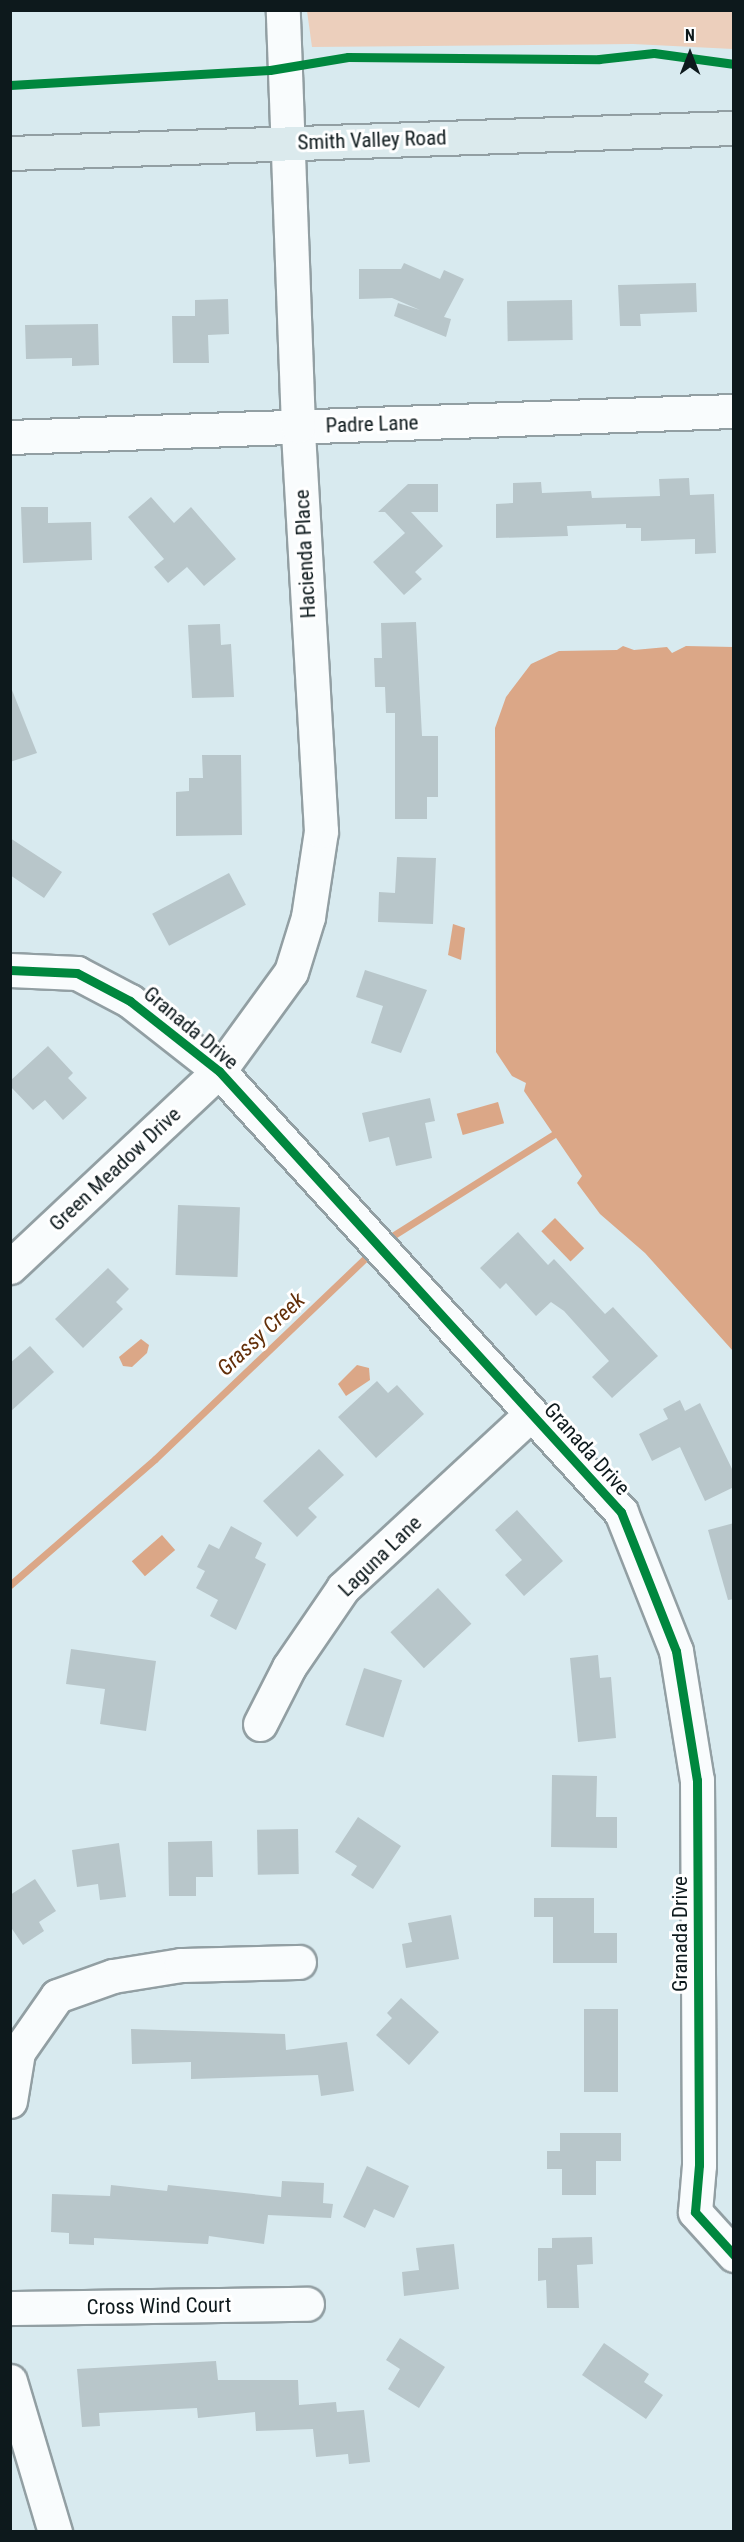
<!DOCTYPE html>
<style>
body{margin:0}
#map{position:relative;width:744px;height:2542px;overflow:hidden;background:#d8eaef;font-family:"Roboto Condensed",sans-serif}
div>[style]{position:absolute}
.green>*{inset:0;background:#eccfbc}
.water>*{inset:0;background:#dba787;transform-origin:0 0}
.stream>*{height:7px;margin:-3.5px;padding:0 3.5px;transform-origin:3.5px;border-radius:3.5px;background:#dba787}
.building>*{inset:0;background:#b8c6ca;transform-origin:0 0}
.roads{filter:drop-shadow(2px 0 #929fa3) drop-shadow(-2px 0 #929fa3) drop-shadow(0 2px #929fa3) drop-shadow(0 -2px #929fa3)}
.minor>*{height:33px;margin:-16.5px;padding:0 16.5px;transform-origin:16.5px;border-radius:16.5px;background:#f9fcfd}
.major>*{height:33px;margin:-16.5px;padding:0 16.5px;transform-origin:16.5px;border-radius:16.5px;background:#dbeaed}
.cycleway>*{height:9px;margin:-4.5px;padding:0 4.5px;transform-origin:4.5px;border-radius:4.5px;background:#00873e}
span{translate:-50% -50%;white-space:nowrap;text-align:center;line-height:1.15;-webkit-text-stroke:6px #fff;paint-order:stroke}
.street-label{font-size:21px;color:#0d191c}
.water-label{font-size:22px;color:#632f09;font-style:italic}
.frame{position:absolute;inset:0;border:12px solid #0d191c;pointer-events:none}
.north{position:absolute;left:660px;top:24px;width:60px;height:60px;-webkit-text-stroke:4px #fff;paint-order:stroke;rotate:0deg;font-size:16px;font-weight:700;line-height:24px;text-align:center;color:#0d191c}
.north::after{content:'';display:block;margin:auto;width:21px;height:27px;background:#0d191c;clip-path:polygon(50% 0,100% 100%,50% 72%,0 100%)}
</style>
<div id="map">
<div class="green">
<div style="clip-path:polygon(307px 11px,733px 11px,733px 49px,633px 44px,312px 47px)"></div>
</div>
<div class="water">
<div style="clip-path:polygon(623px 646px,634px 650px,667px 647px,672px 653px,686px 646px,733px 647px,733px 1351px,645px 1253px,600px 1214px,577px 1183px,582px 1176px,524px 1091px,526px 1083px,512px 1076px,496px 1052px,495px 728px,506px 697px,531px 664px,559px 651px,617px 650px)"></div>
<div style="clip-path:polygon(453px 924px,465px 928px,461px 960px,448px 955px)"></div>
<div style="left:498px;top:1102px;width:22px;height:43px;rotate:74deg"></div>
<div style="left:555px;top:1218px;width:42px;height:19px;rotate:46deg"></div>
<div style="clip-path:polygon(141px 1339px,149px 1345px,147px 1353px,132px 1367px,123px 1366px,119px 1357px)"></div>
<div style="clip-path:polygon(357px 1365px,369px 1368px,370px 1380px,346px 1396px,338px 1384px)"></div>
<div style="left:162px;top:1535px;width:20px;height:40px;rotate:49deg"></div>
</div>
<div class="stream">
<div style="left:386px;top:1240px;width:199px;rotate:-32.2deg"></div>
<div style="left:10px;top:1585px;width:192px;rotate:-41deg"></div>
<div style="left:155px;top:1459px;width:301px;rotate:-43.7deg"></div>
</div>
<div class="building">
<div style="clip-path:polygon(404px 263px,440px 279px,444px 270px,464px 279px,444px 317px,451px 319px,446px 337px,394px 316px,398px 303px,420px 310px,392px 298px,359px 299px,359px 269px,401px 269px)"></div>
<div style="clip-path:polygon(696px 283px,697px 312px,640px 314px,641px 326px,620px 326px,618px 285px)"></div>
<div style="clip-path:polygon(228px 299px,229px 334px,208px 335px,209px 363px,173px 363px,172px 316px,195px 316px,195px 300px)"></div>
<div style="left:572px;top:300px;width:40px;height:65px;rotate:89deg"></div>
<div style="clip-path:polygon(98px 324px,99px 365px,72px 366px,72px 358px,26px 359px,25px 325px)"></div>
<div style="clip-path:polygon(689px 478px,690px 495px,714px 494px,716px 553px,695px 554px,695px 539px,641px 541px,641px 528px,626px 528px,626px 524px,567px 526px,568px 536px,496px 538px,496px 504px,513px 503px,513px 483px,541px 482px,542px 493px,591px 491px,592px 498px,660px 496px,659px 479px)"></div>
<div style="clip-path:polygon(408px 484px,438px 484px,438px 512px,411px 512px,443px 546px,415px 572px,422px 579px,404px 595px,373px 562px,405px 533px,385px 512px,378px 512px)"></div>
<div style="clip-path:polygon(151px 497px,174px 523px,191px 507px,236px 559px,204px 586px,187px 567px,168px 583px,154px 567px,164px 559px,128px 517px)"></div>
<div style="clip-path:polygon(21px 507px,48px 507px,48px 523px,91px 522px,92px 560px,23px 563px)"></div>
<div style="clip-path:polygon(416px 622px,422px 736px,438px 736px,438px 797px,427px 797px,427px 819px,395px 819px,395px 713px,386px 713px,385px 687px,375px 687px,374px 658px,382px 658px,381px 623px)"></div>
<div style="clip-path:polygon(220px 624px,221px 645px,231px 644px,234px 697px,192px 698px,188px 625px)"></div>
<div style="clip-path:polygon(10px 685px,37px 753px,10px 762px)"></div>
<div style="clip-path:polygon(202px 755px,241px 755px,242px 835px,176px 836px,176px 792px,189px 791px,189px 778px,203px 778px)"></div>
<div style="clip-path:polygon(10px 838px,62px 872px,44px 898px,10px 875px)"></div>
<div style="clip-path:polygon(397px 857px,436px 858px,433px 924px,378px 922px,379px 892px,395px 893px)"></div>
<div style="left:229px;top:873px;width:36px;height:87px;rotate:62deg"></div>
<div style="clip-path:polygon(365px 970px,427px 990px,401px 1053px,371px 1043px,383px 1006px,356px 997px)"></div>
<div style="clip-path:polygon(48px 1046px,73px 1073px,68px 1078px,87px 1098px,63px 1120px,45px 1100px,33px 1110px,10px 1086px,10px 1081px)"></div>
<div style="clip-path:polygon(430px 1098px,435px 1121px,425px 1123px,432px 1158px,396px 1166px,389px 1137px,369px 1142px,362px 1113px)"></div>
<div style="left:178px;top:1205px;width:62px;height:70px;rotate:2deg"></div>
<div style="clip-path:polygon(518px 1232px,548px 1265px,554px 1259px,605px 1314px,613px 1307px,658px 1356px,612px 1398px,592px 1377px,609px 1361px,564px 1311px,551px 1302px,536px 1316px,506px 1283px,500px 1289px,480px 1268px)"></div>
<div style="clip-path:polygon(108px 1268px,129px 1289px,116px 1302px,123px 1309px,83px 1348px,55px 1319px)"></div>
<div style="clip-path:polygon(30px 1346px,54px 1372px,10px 1412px,10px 1363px)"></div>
<div style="clip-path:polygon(377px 1381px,388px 1393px,397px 1385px,424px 1414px,376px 1458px,338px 1417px)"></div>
<div style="clip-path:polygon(680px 1400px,685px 1411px,700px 1403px,734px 1473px,734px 1487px,705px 1501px,680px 1447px,652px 1461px,639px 1434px,668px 1419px,663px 1409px)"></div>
<div style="clip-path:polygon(319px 1449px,344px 1475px,308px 1508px,317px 1517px,297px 1537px,263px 1501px)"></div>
<div style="clip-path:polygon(517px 1510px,563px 1561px,524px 1596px,505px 1575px,522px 1560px,495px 1530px)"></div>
<div style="clip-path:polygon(734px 1523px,734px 1599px,728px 1600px,708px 1530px)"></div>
<div style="clip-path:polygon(231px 1526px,262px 1543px,255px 1558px,266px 1564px,236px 1630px,210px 1616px,218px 1600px,196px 1588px,205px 1571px,197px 1567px,209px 1544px,219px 1549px)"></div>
<div style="left:438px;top:1588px;width:49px;height:65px;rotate:47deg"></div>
<div style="clip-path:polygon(71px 1649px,156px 1661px,146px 1731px,100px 1724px,105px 1689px,66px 1684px)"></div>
<div style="clip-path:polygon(598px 1655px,600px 1678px,611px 1677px,616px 1738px,578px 1742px,570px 1658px)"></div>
<div style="left:364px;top:1668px;width:40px;height:60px;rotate:18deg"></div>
<div style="clip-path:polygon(552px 1775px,597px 1776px,596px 1817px,617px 1817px,617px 1848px,551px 1847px)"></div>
<div style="clip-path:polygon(358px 1817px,401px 1846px,373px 1889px,351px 1875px,357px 1866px,335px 1852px)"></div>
<div style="left:298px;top:1829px;width:45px;height:41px;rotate:89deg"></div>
<div style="clip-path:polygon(212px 1841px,213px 1877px,196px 1877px,196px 1896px,169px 1896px,168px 1842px)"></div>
<div style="clip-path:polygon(119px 1843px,126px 1897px,100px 1900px,98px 1884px,77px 1887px,72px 1850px)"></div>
<div style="clip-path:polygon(35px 1879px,56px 1911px,39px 1922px,44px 1931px,23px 1945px,10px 1926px,10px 1895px)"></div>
<div style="clip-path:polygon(534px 1898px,594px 1898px,594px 1933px,617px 1933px,617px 1963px,553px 1963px,553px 1917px,534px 1917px)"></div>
<div style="clip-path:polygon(451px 1915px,459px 1959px,406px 1968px,402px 1944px,412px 1942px,408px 1923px)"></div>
<div style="clip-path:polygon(401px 1998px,439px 2032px,409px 2065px,376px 2035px,392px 2018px,387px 2013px)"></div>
<div style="left:584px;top:2009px;width:34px;height:83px"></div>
<div style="clip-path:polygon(131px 2029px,285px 2034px,286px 2050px,347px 2042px,354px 2091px,321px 2096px,318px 2075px,191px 2079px,191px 2062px,132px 2064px)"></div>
<div style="clip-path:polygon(560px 2133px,621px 2133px,621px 2161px,596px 2161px,596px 2195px,562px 2195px,562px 2169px,547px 2169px,547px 2151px,560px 2151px)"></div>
<div style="clip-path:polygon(367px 2166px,409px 2186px,394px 2218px,374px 2209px,365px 2228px,343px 2217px)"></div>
<div style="clip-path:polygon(282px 2181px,324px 2183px,323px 2203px,333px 2204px,331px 2218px,268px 2215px,264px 2244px,209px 2236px,208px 2244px,94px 2238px,94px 2245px,69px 2244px,69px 2233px,51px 2232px,52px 2194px,110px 2196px,111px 2185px,167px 2191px,168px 2185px,281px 2197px)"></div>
<div style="clip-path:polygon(592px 2237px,593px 2264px,577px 2265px,579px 2308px,547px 2308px,546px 2280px,538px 2281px,538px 2248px,552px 2248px,552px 2238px)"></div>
<div style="clip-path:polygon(454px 2244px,459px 2289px,404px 2296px,402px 2272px,419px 2270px,416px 2248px)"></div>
<div style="clip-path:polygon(400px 2338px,445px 2367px,419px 2408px,388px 2389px,400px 2369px,386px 2360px)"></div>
<div style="clip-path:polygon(604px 2343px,649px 2374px,644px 2382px,663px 2395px,646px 2419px,582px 2375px)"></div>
<div style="clip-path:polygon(216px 2361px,218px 2380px,298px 2380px,299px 2405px,336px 2402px,337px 2412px,364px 2410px,370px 2462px,349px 2464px,348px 2454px,316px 2457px,313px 2429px,256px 2431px,255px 2412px,198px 2418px,197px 2408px,99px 2413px,100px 2426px,82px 2427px,77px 2369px)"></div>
</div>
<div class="roads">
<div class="minor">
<div style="left:10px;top:437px;width:724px;rotate:-2.06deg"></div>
<div style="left:10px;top:970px;width:67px;rotate:2.6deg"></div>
<div style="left:77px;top:973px;width:60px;rotate:27.8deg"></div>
<div style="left:130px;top:1001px;width:113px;rotate:38.2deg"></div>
<div style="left:219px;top:1071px;width:597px;rotate:47.65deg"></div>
<div style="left:621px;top:1512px;width:149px;rotate:68.4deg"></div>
<div style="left:676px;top:1651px;width:131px;rotate:80.8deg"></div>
<div style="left:697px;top:1780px;width:385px;rotate:89.7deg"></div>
<div style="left:699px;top:2165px;width:47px;rotate:94.9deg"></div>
<div style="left:695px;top:2212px;width:58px;rotate:47.8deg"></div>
<div style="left:10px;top:1267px;width:287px;rotate:-43.2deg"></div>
<div style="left:219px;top:1071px;width:122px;rotate:-54deg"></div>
<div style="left:291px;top:972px;width:58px;rotate:-72.8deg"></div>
<div style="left:308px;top:917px;width:87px;rotate:-81.4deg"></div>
<div style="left:321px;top:831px;width:406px;rotate:-93.3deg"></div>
<div style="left:298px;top:426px;width:416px;rotate:-92.1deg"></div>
<div style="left:260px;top:1724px;width:64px;rotate:-63deg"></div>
<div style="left:289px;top:1667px;width:96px;rotate:-55.6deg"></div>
<div style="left:343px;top:1588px;width:256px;rotate:-42.8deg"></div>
<div style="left:10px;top:2101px;width:50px;rotate:-80.7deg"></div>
<div style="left:18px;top:2052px;width:68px;rotate:-55.1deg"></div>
<div style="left:57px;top:1996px;width:59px;rotate:-19.7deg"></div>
<div style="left:113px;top:1976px;width:69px;rotate:-9.2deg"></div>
<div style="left:181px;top:1965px;width:118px;rotate:-1.5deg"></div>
<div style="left:10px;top:2308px;width:297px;rotate:-0.8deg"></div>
<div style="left:10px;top:2381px;width:158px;rotate:73.4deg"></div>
</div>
<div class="major">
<div style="left:10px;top:153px;width:724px;rotate:-1.98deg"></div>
</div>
</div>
<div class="cycleway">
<div style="left:10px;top:85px;width:260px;rotate:-3.3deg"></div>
<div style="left:270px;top:70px;width:79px;rotate:-9.5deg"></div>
<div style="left:348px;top:57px;width:251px;rotate:0.5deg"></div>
<div style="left:599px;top:59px;width:55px;rotate:-6.2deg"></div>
<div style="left:654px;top:53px;width:81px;rotate:7.8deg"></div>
<div style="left:10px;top:970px;width:67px;rotate:2.6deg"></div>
<div style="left:77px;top:973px;width:60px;rotate:27.8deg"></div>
<div style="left:130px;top:1001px;width:113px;rotate:38.2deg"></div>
<div style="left:219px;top:1071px;width:597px;rotate:47.65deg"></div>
<div style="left:621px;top:1512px;width:149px;rotate:68.4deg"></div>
<div style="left:676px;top:1651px;width:131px;rotate:80.8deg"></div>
<div style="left:697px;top:1780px;width:385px;rotate:89.7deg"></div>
<div style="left:699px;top:2165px;width:47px;rotate:94.9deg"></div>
<div style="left:695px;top:2212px;width:58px;rotate:47.8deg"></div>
</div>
<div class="street-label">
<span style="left:372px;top:140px;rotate:-2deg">Smith Valley Road</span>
<span style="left:372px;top:424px;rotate:-2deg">Padre Lane</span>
<span style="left:305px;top:554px;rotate:-93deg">Hacienda Place</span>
<span style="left:191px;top:1028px;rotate:40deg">Granada Drive</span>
<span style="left:115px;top:1169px;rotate:-43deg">Green Meadow Drive</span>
<span style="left:587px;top:1449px;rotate:48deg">Granada Drive</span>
<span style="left:380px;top:1556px;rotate:-44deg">Laguna Lane</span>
<span style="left:680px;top:1934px;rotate:-90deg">Granada Drive</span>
<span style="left:159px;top:2306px;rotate:-1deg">Cross Wind Court</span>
</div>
<div class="water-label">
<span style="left:261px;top:1334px;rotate:-43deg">Grassy Creek</span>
</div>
<div class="frame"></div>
<div class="north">N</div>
</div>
